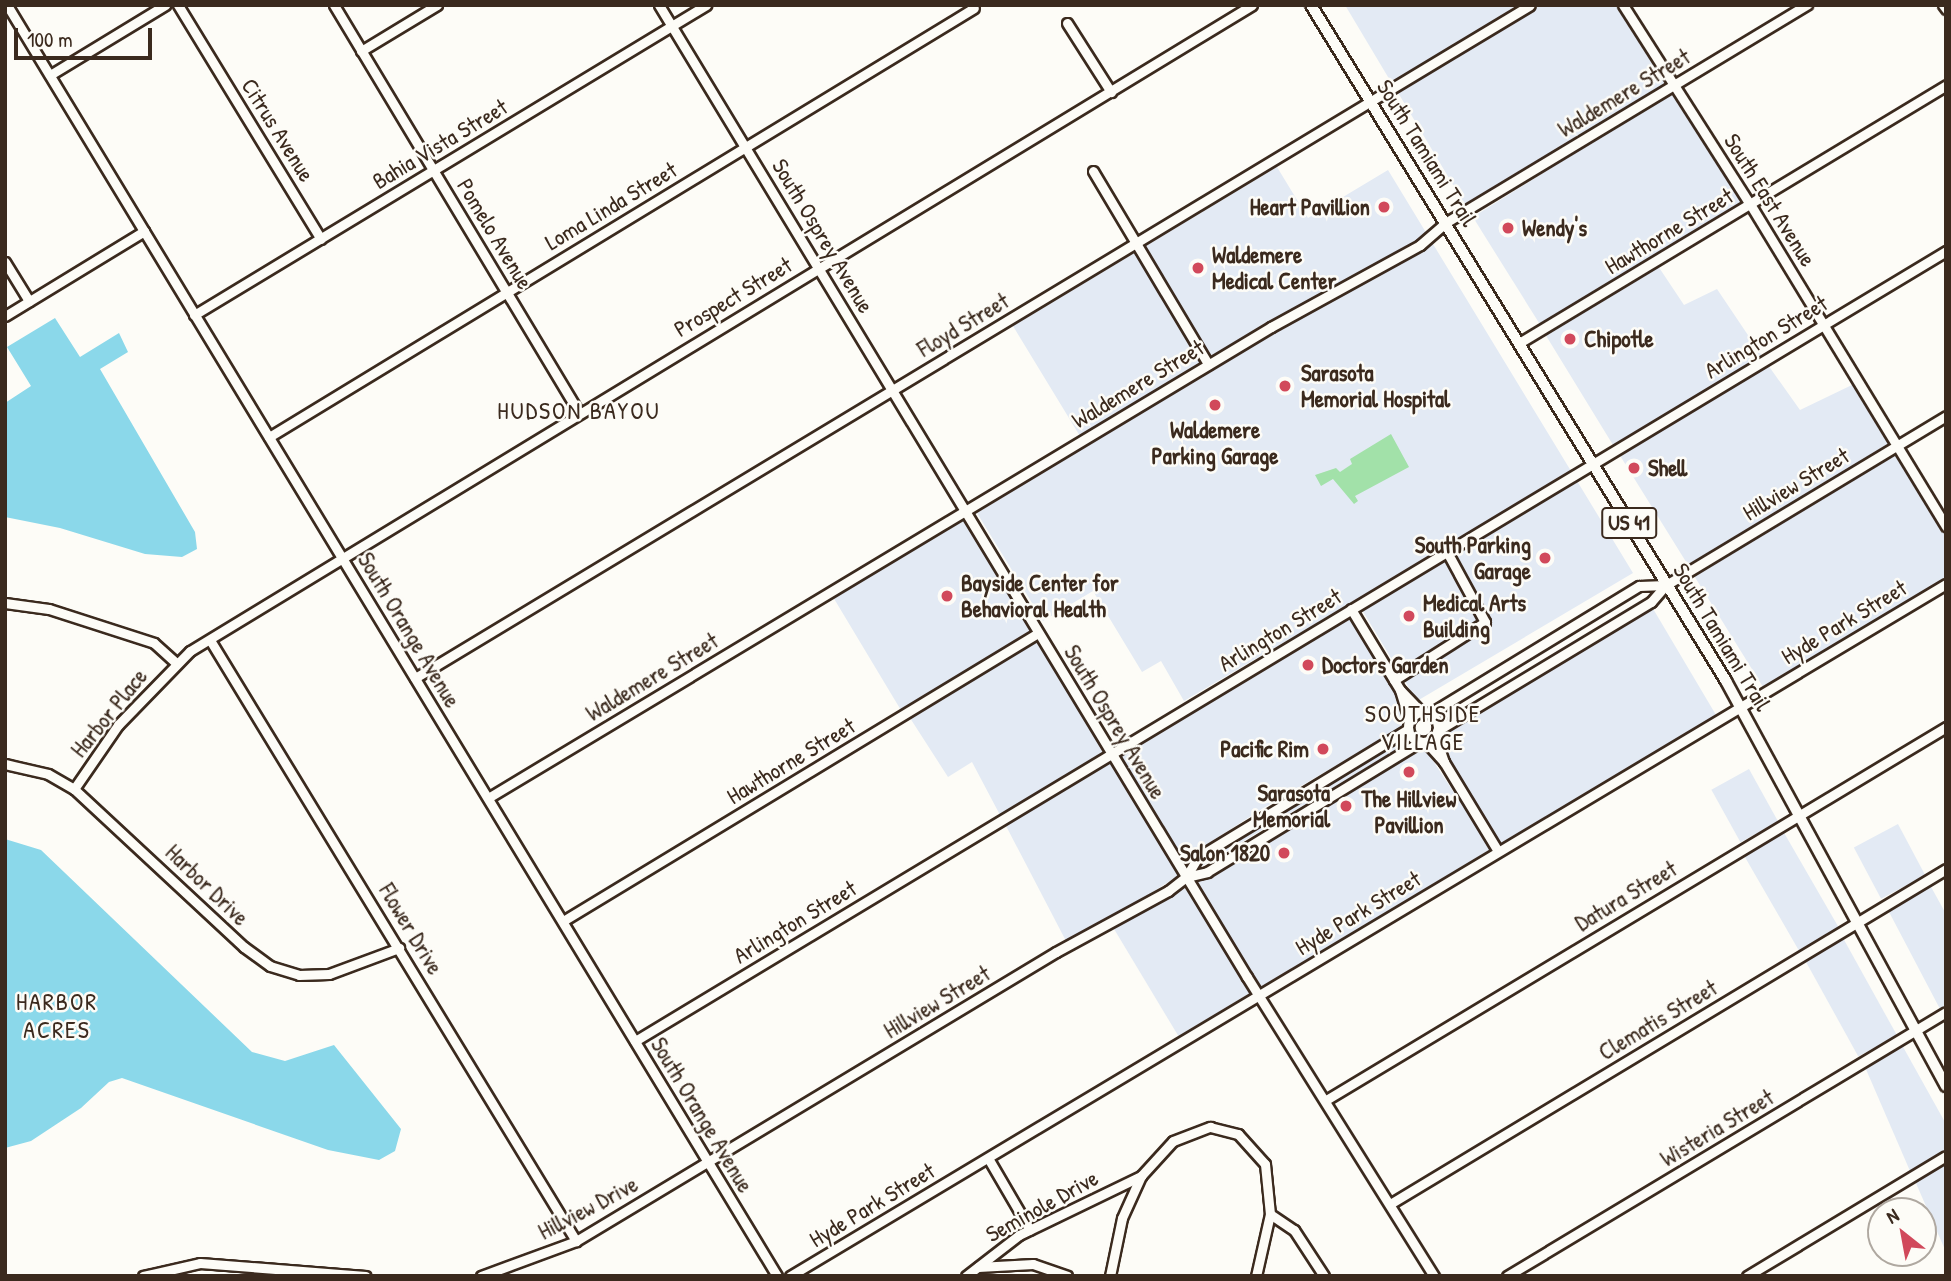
<!DOCTYPE html>
<style>
body{margin:0}
#map{position:relative;width:1951px;height:1281px;overflow:hidden;background:#fdfcf7;font-family:"Patrick Hand",sans-serif}
div>[style]{position:absolute}
.built>*{inset:0;background:#e3eaf4;transform-origin:0 0}
.green>*{inset:0;background:#a2e1a9}
.water>*{inset:0;background:#8bd8ea}
.roads{filter:drop-shadow(2px 0 #3b2a1e) drop-shadow(-2px 0 #3b2a1e) drop-shadow(0 2px #3b2a1e) drop-shadow(0 -2px #3b2a1e)}
.minor>*{height:9px;margin:-4.5px;padding:0 4.5px;transform-origin:4.5px;border-radius:4.5px;background:#fdfcf7}
.minor>.ring{margin:-4.5px;padding:0;box-sizing:content-box;background:none;border:9px solid #fdfcf7;border-radius:50%}
.major>*{height:10px;margin:-5px;padding:0 5px;transform-origin:5px;border-radius:5px;background:#fdfcf7}
.dots>*{width:19px;height:19px;translate:-50% -50%;box-sizing:border-box;border:4px solid #fdfcf7;border-radius:50%}
span{translate:-50% -50%;white-space:nowrap;text-align:center;line-height:1.15;-webkit-text-stroke:5px #fdfcf7;paint-order:stroke}
.shield-label span{padding:2px 5px;background:#fdfcf7;border:2px solid;border-radius:5px;-webkit-text-stroke-width:0}
.shield-label{font-size:21px;color:#3b2a1e;font-weight:700}
.street-label{font-size:23px;color:#3b2a1e}
.poi-label{font-size:23px;color:#3b2a1e;font-weight:700}
.right{translate:-100% -50%;text-align:right}
.left{translate:0 -50%;text-align:left}
.neighbourhood-label{font-size:24px;color:#3b2a1e;letter-spacing:2px}
.frame{position:absolute;inset:0;border:7px solid #3b2a1e;pointer-events:none}
.north{position:absolute;left:1867px;top:1197px;width:70px;height:70px;box-sizing:border-box;background:#fdfcf7;border:2px solid #afa8a0;border-radius:50%;rotate:329deg;font-size:19px;font-weight:700;line-height:28px;text-align:center;color:#3b2a1e}
.north::after{content:'';display:block;margin:auto;width:24px;height:32px;background:#d1495b;clip-path:polygon(50% 0,100% 100%,50% 72%,0 100%)}
.scale{position:absolute;left:14px;top:28px;width:138px;height:32px;box-sizing:border-box;border:4px solid #3b2a1e;border-top:0;padding-left:9px;font-size:21px;line-height:24px;white-space:nowrap;color:#3b2a1e;-webkit-text-stroke:5px #fdfcf7;paint-order:stroke}
</style>
<div id="map">
<div class="built">
<div style="clip-path:polygon(1345px 5px,1520px 5px,1391px 82px)"></div>
<div style="clip-path:polygon(1541px 5px,1617px 5px,1667px 83px,1465px 205px,1397px 91px)"></div>
<div style="left:1673px;top:92px;width:130px;height:236px;rotate:58deg"></div>
<div style="clip-path:polygon(1277px 167px,1308px 218px,1388px 170px,1633px 573px,1417px 701px,1356px 600px,1184px 701px,1161px 661px,1142px 672px,1093px 591px,1043px 621px,977px 513px,1086px 446px,1013px 326px)"></div>
<div style="clip-path:polygon(1658px 266px,1684px 305px,1717px 289px,1762px 356px,1613px 445px,1545px 334px)"></div>
<div style="clip-path:polygon(1768px 365px,1800px 410px,1854px 384px,1889px 444px,1688px 565px,1619px 454px)"></div>
<div style="clip-path:polygon(1895px 453px,1946px 535px,1946px 577px,1763px 687px,1693px 574px)"></div>
<div style="left:964px;top:518px;width:132px;height:153px;rotate:59deg"></div>
<div style="clip-path:polygon(1652px 607px,1716px 715px,1500px 844px,1449px 762px,1441px 735px)"></div>
<div style="clip-path:polygon(1350px 616px,1394px 689px,1403px 726px,1262px 809px,1195px 852px,1186px 867px,1120px 758px)"></div>
<div style="clip-path:polygon(1037px 640px,1105px 751px,1000px 815px,972px 762px,948px 777px,910px 718px)"></div>
<div style="clip-path:polygon(1405px 737px,1409px 742px,1197px 869px,1202px 861px,1268px 818px)"></div>
<div style="clip-path:polygon(1424px 747px,1491px 849px,1259px 988px,1194px 881px,1210px 877px)"></div>
<div style="clip-path:polygon(1111px 760px,1179px 875px,1114px 917px,1066px 941px,1005px 824px)"></div>
<div style="left:1749px;top:769px;width:60px;height:43px;rotate:61deg"></div>
<div style="left:1898px;top:824px;width:58px;height:50px;rotate:62deg"></div>
<div style="left:1783px;top:831px;width:112px;height:46px;rotate:60deg"></div>
<div style="left:1185px;top:884px;width:127px;height:84px;rotate:59deg"></div>
<div style="clip-path:polygon(1930px 885px,1946px 914px,1946px 1006px,1940px 1009px,1888px 910px)"></div>
<div style="left:1843px;top:938px;width:111px;height:44px;rotate:61deg"></div>
<div style="clip-path:polygon(1902px 1045px,1946px 1124px,1946px 1150px,1910px 1171px,1865px 1067px)"></div>
<div style="clip-path:polygon(1946px 1162px,1946px 1252px,1915px 1181px)"></div>
</div>
<div class="green">
<div style="clip-path:polygon(1391px 434px,1409px 467px,1355px 496px,1358px 501px,1354px 504px,1333px 479px,1321px 486px,1315px 475px,1336px 468px,1340px 472px,1352px 464px,1350px 459px)"></div>
</div>
<div class="water">
<div style="clip-path:polygon(55px 318px,80px 357px,119px 333px,128px 352px,100px 369px,195px 532px,197px 549px,182px 557px,145px 554px,60px 528px,5px 517px,5px 403px,31px 386px,7px 347px)"></div>
<div style="clip-path:polygon(5px 839px,41px 850px,252px 1052px,285px 1061px,334px 1045px,401px 1129px,395px 1151px,379px 1160px,328px 1150px,122px 1078px,109px 1082px,81px 1108px,31px 1141px,5px 1148px)"></div>
</div>
<div class="roads">
<div class="minor">
<div style="left:7px;top:5px;width:1486px;rotate:58.79deg"></div>
<div style="left:178px;top:5px;width:274px;rotate:58.6deg"></div>
<div style="left:334px;top:5px;width:475px;rotate:59deg"></div>
<div style="left:659px;top:5px;width:1136px;rotate:58.83deg"></div>
<div style="left:1247px;top:977px;width:353px;rotate:58deg"></div>
<div style="left:1623px;top:5px;width:236px;rotate:57.5deg"></div>
<div style="left:1750px;top:204px;width:377px;rotate:58.7deg"></div>
<div style="left:1943px;top:5px;width:5px;rotate:53deg"></div>
<div style="left:1067px;top:23px;width:82px;rotate:57.5deg"></div>
<div style="left:361px;top:51px;width:89px;rotate:-31.2deg"></div>
<div style="left:50px;top:75px;width:135px;rotate:-31.3deg"></div>
<div style="left:1093px;top:171px;width:225px;rotate:59.2deg"></div>
<div style="left:5px;top:262px;width:46px;rotate:58.4deg"></div>
<div style="left:194px;top:315px;width:599px;rotate:-31.19deg"></div>
<div style="left:5px;top:316px;width:163px;rotate:-31.4deg"></div>
<div style="left:1519px;top:343px;width:499px;rotate:-31.1deg"></div>
<div style="left:269px;top:437px;width:825px;rotate:-31.32deg"></div>
<div style="left:5px;top:603px;width:44px;rotate:7.8deg"></div>
<div style="left:49px;top:609px;width:110px;rotate:17.9deg"></div>
<div style="left:154px;top:643px;width:30px;rotate:42deg"></div>
<div style="left:1351px;top:609px;width:95px;rotate:58.8deg"></div>
<div style="left:1400px;top:690px;width:31px;rotate:73deg"></div>
<div style="left:210px;top:640px;width:704px;rotate:58.66deg"></div>
<div style="left:415px;top:678px;width:1302px;rotate:-31.11deg"></div>
<div style="left:1394px;top:680px;width:108px;rotate:-32.5deg"></div>
<div style="left:1485px;top:622px;width:80px;rotate:-118.5deg"></div>
<div style="left:1401px;top:691px;width:29px;rotate:46deg"></div>
<div class="ring" style="left:1408px;top:712px;width:21px;height:21px"></div>
<div style="left:1429px;top:714px;width:246px;rotate:-31.4deg"></div>
<div style="left:1639px;top:586px;width:27px;rotate:-2deg"></div>
<div style="left:1437px;top:731px;width:250px;rotate:-31.1deg"></div>
<div style="left:1651px;top:602px;width:23px;rotate:-49deg"></div>
<div style="left:1666px;top:585px;width:327px;rotate:-31.1deg"></div>
<div style="left:1435px;top:736px;width:28px;rotate:71deg"></div>
<div style="left:1426px;top:742px;width:27px;rotate:48deg"></div>
<div style="left:1444px;top:762px;width:104px;rotate:58.8deg"></div>
<div style="left:5px;top:764px;width:44px;rotate:13.1deg"></div>
<div style="left:48px;top:774px;width:30px;rotate:30deg"></div>
<div style="left:74px;top:789px;width:232px;rotate:42.9deg"></div>
<div style="left:244px;top:947px;width:32px;rotate:36deg"></div>
<div style="left:270px;top:966px;width:30px;rotate:17deg"></div>
<div style="left:299px;top:975px;width:30px;rotate:-2deg"></div>
<div style="left:329px;top:974px;width:75px;rotate:-20.4deg"></div>
<div style="left:74px;top:789px;width:78px;rotate:-55.5deg"></div>
<div style="left:118px;top:725px;width:103px;rotate:-45.8deg"></div>
<div style="left:190px;top:651px;width:1243px;rotate:-31.31deg"></div>
<div style="left:488px;top:798px;width:914px;rotate:-31.03deg"></div>
<div style="left:1271px;top:327px;width:170px;rotate:-28.8deg"></div>
<div style="left:1420px;top:245px;width:33px;rotate:-41deg"></div>
<div style="left:1445px;top:223px;width:423px;rotate:-31.1deg"></div>
<div style="left:1186px;top:877px;width:22px;rotate:-13deg"></div>
<div style="left:1207px;top:872px;width:250px;rotate:-31.4deg"></div>
<div style="left:563px;top:921px;width:555px;rotate:-31.23deg"></div>
<div style="left:635px;top:1041px;width:1531px;rotate:-31.07deg"></div>
<div style="left:1326px;top:1100px;width:724px;rotate:-31.03deg"></div>
<div style="left:988px;top:1158px;width:83px;rotate:59.7deg"></div>
<div style="left:1390px;top:1204px;width:649px;rotate:-31.07deg"></div>
<div style="left:1270px;top:1214px;width:29px;rotate:34deg"></div>
<div style="left:1294px;top:1230px;width:55px;rotate:56.9deg"></div>
<div style="left:978px;top:1267px;width:55px;rotate:-3.1deg"></div>
<div style="left:1033px;top:1264px;width:36px;rotate:19deg"></div>
<div style="left:143px;top:1276px;width:58px;rotate:-12.8deg"></div>
<div style="left:200px;top:1263px;width:166px;rotate:4.5deg"></div>
<div style="left:481px;top:1276px;width:101px;rotate:-20.2deg"></div>
<div style="left:576px;top:1241px;width:560px;rotate:-31.05deg"></div>
<div style="left:1056px;top:952px;width:128px;rotate:-28.6deg"></div>
<div style="left:1168px;top:891px;width:23px;rotate:-38deg"></div>
<div style="left:1186px;top:877px;width:23px;rotate:-59deg"></div>
<div style="left:1198px;top:857px;width:245px;rotate:-31.3deg"></div>
<div style="left:790px;top:1276px;width:1347px;rotate:-30.91deg"></div>
<div style="left:966px;top:1276px;width:67px;rotate:-37.7deg"></div>
<div style="left:1019px;top:1235px;width:136px;rotate:-25.8deg"></div>
<div style="left:1110px;top:1276px;width:59px;rotate:-78.3deg"></div>
<div style="left:1122px;top:1218px;width:46px;rotate:-65.7deg"></div>
<div style="left:1141px;top:1176px;width:47px;rotate:-47.6deg"></div>
<div style="left:1173px;top:1141px;width:40px;rotate:-21deg"></div>
<div style="left:1210px;top:1127px;width:29px;rotate:14deg"></div>
<div style="left:1238px;top:1134px;width:40px;rotate:48deg"></div>
<div style="left:1265px;top:1164px;width:50px;rotate:84.3deg"></div>
<div style="left:1270px;top:1214px;width:64px;rotate:102.7deg"></div>
<div style="left:1507px;top:1276px;width:512px;rotate:-31.02deg"></div>
<div style="left:1747px;top:1276px;width:232px;rotate:-31.1deg"></div>
</div>
<div class="major">
<div style="left:1311px;top:5px;width:793px;rotate:58.45deg"></div>
<div style="left:1726px;top:681px;width:461px;rotate:61.5deg"></div>
</div>
</div>
<div class="dots">
<div style="left:1384px;top:207px;background:#d1495b"></div>
<div style="left:1508px;top:228px;background:#d1495b"></div>
<div style="left:1198px;top:268px;background:#d1495b"></div>
<div style="left:1570px;top:339px;background:#d1495b"></div>
<div style="left:1285px;top:386px;background:#d1495b"></div>
<div style="left:1215px;top:405px;background:#d1495b"></div>
<div style="left:1634px;top:468px;background:#d1495b"></div>
<div style="left:1545px;top:558px;background:#d1495b"></div>
<div style="left:947px;top:596px;background:#d1495b"></div>
<div style="left:1409px;top:616px;background:#d1495b"></div>
<div style="left:1308px;top:665px;background:#d1495b"></div>
<div style="left:1323px;top:749px;background:#d1495b"></div>
<div style="left:1409px;top:772px;background:#d1495b"></div>
<div style="left:1346px;top:806px;background:#d1495b"></div>
<div style="left:1284px;top:853px;background:#d1495b"></div>
</div>
<div class="shield-label">
<span style="left:1629px;top:523px">US 41</span>
</div>
<div class="street-label">
<span style="left:1624px;top:93px;rotate:-31deg">Waldemere Street</span>
<span style="left:278px;top:130px;rotate:58deg">Citrus Avenue</span>
<span style="left:440px;top:144px;rotate:-31deg">Bahia Vista Street</span>
<span style="left:1427px;top:153px;rotate:58deg">South Tamiami Trail</span>
<span style="left:1770px;top:200px;rotate:58deg">South East Avenue</span>
<span style="left:611px;top:206px;rotate:-31deg">Loma Linda Street</span>
<span style="left:1669px;top:231px;rotate:-31deg">Hawthorne Street</span>
<span style="left:495px;top:234px;rotate:59deg">Pomelo Avenue</span>
<span style="left:823px;top:236px;rotate:59deg">South Osprey Avenue</span>
<span style="left:733px;top:297px;rotate:-31deg">Prospect Street</span>
<span style="left:963px;top:325px;rotate:-31deg">Floyd Street</span>
<span style="left:1766px;top:337px;rotate:-31deg">Arlington Street</span>
<span style="left:1138px;top:384px;rotate:-31deg">Waldemere Street</span>
<span style="left:1796px;top:484px;rotate:-31deg">Hillview Street</span>
<span style="left:1844px;top:622px;rotate:-31deg">Hyde Park Street</span>
<span style="left:409px;top:630px;rotate:59deg">South Orange Avenue</span>
<span style="left:1280px;top:630px;rotate:-31deg">Arlington Street</span>
<span style="left:1722px;top:637px;rotate:59deg">South Tamiami Trail</span>
<span style="left:652px;top:677px;rotate:-31deg">Waldemere Street</span>
<span style="left:109px;top:713px;rotate:-51deg">Harbor Place</span>
<span style="left:1115px;top:722px;rotate:59deg">South Osprey Avenue</span>
<span style="left:791px;top:761px;rotate:-31deg">Hawthorne Street</span>
<span style="left:207px;top:885px;rotate:44deg">Harbor Drive</span>
<span style="left:1626px;top:896px;rotate:-31deg">Datura Street</span>
<span style="left:1358px;top:913px;rotate:-31deg">Hyde Park Street</span>
<span style="left:795px;top:922px;rotate:-31deg">Arlington Street</span>
<span style="left:411px;top:929px;rotate:59deg">Flower Drive</span>
<span style="left:937px;top:1002px;rotate:-31deg">Hillview Street</span>
<span style="left:1658px;top:1020px;rotate:-31deg">Clematis Street</span>
<span style="left:702px;top:1115px;rotate:59deg">South Orange Avenue</span>
<span style="left:1717px;top:1128px;rotate:-31deg">Wisteria Street</span>
<span style="left:872px;top:1205px;rotate:-31deg">Hyde Park Street</span>
<span style="left:1042px;top:1206px;rotate:-29deg">Seminole Drive</span>
<span style="left:588px;top:1208px;rotate:-28deg">Hillview Drive</span>
</div>
<div class="poi-label">
<span class="right" style="left:1370px;top:207px">Heart Pavillion</span>
<span class="left" style="left:1522px;top:228px">Wendy's</span>
<span class="left" style="left:1212px;top:268px">Waldemere<br>Medical Center</span>
<span class="left" style="left:1584px;top:339px">Chipotle</span>
<span class="left" style="left:1301px;top:386px">Sarasota<br>Memorial Hospital</span>
<span style="left:1215px;top:443px">Waldemere<br>Parking Garage</span>
<span class="left" style="left:1648px;top:468px">Shell</span>
<span class="right" style="left:1531px;top:558px">South Parking<br>Garage</span>
<span class="left" style="left:961px;top:596px">Bayside Center for<br>Behavioral Health</span>
<span class="left" style="left:1423px;top:616px">Medical Arts<br>Building</span>
<span class="left" style="left:1322px;top:665px">Doctors Garden</span>
<span class="right" style="left:1309px;top:749px">Pacific Rim</span>
<span class="right" style="left:1330px;top:806px">Sarasota<br>Memorial</span>
<span style="left:1409px;top:812px">The Hillview<br>Pavillion</span>
<span class="right" style="left:1270px;top:853px">Salon 1820</span>
</div>
<div class="neighbourhood-label">
<span style="left:579px;top:411px">HUDSON BAYOU</span>
<span style="left:1423px;top:728px">SOUTHSIDE<br>VILLAGE</span>
<span style="left:57px;top:1016px">HARBOR<br>ACRES</span>
</div>
<div class="frame"></div>
<div class="north">N</div>
<div class="scale">100 m</div>
</div>
